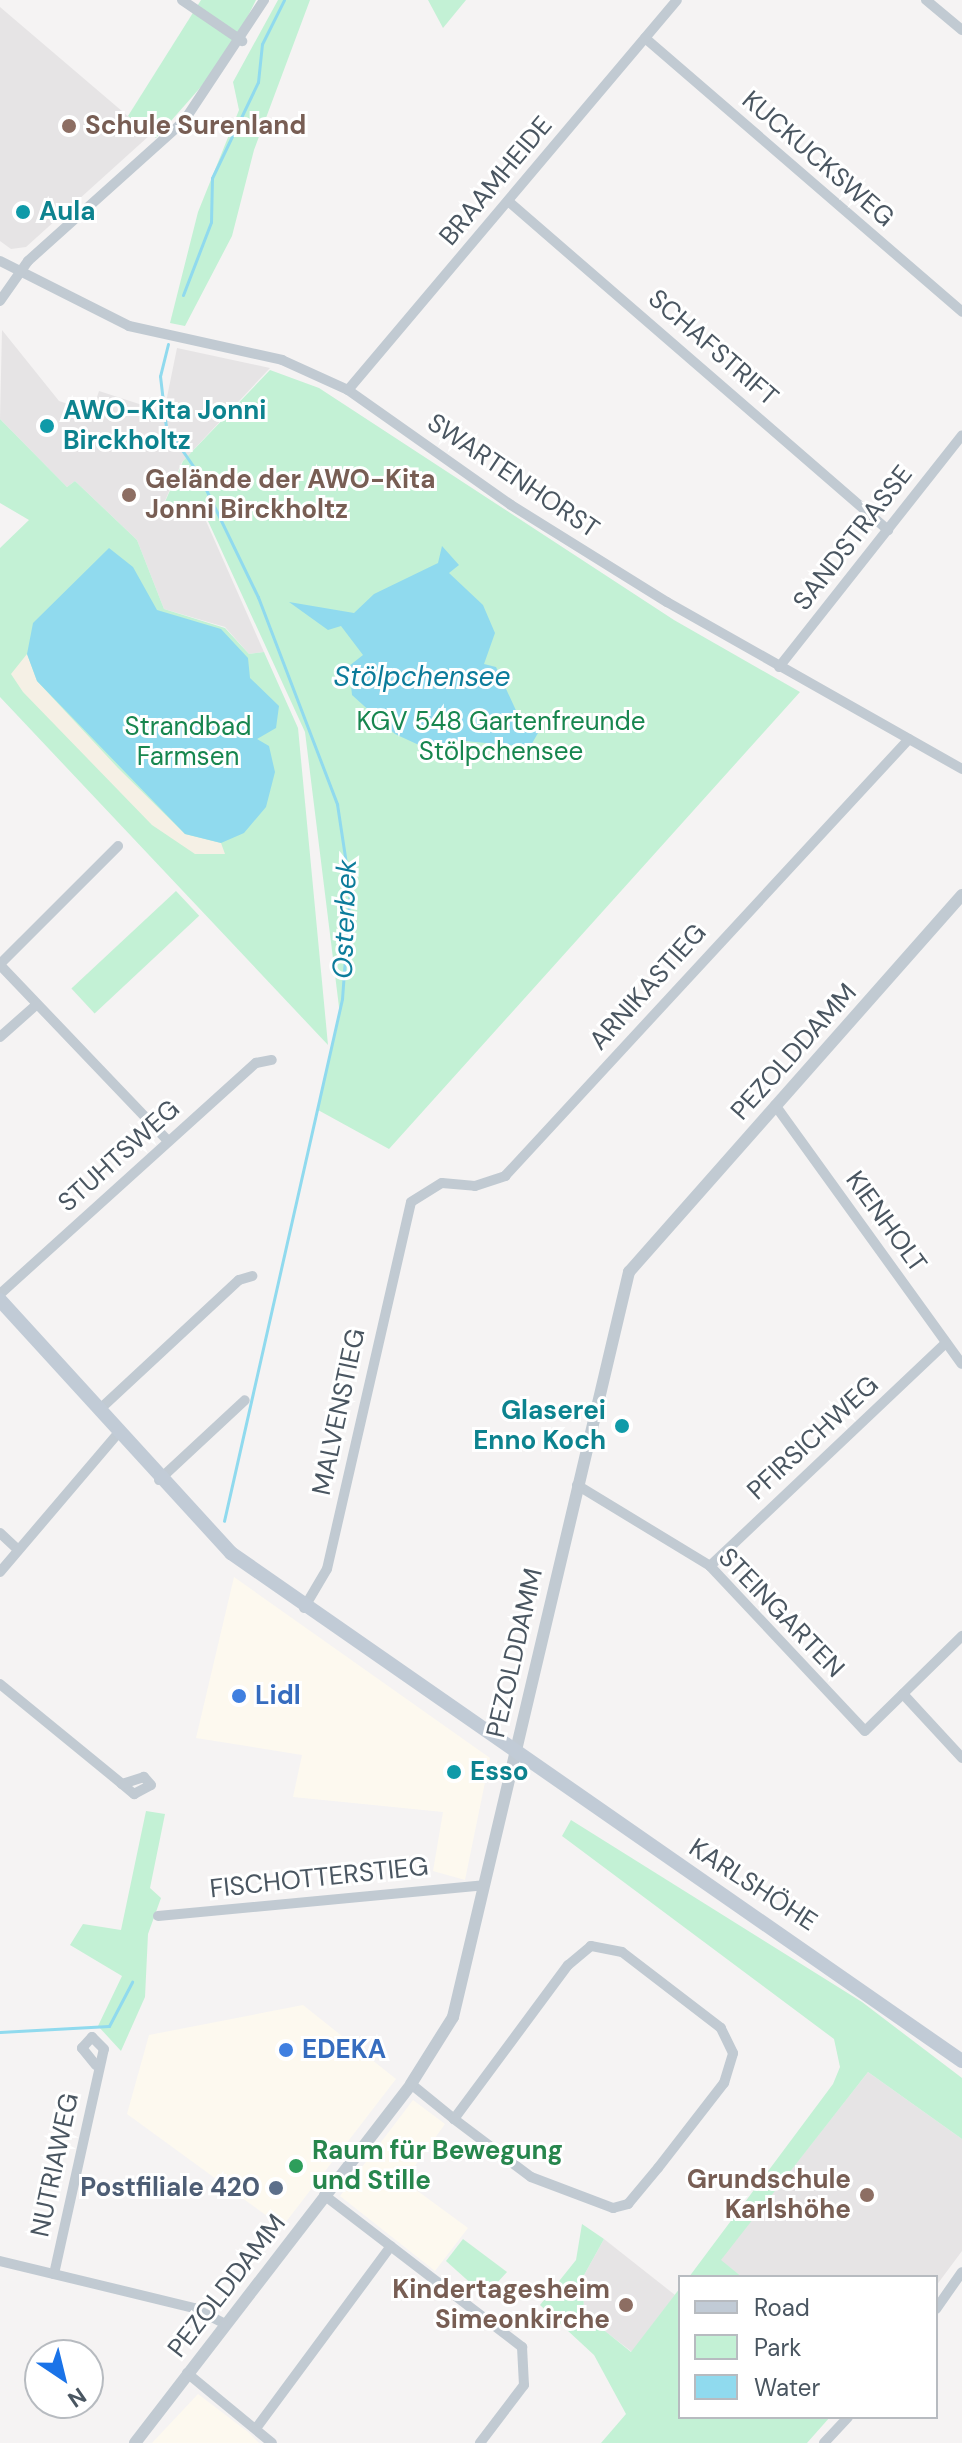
<!DOCTYPE html>
<meta charset="utf-8">
<style>
body{margin:0}
#map{position:relative;width:962px;height:2443px;overflow:hidden;background:#f5f3f3;font-family:"DM Sans",sans-serif}
div>[style]{position:absolute}
.commercial>*{inset:0;background:#fdf9ef}
.education>*{inset:0;background:#e6e4e5}
.green>*{inset:0;background:#c3f1d5;transform-origin:0 0}
.sand>*{inset:0;background:#f5f0e5}
.water>*{inset:0;background:#90daee}
.stream>*{height:3px;margin:-1.5px;padding:0 1.5px;transform-origin:1.5px;border-radius:1.5px;background:#90daee}
.minor>*{height:10px;margin:-5px;padding:0 5px;transform-origin:5px;border-radius:5px;background:#c1cad2}
.tertiary>*{height:12px;margin:-6px;padding:0 6px;transform-origin:6px;border-radius:6px;background:#c1cad2}
.secondary>*{height:14px;margin:-7px;padding:0 7px;transform-origin:7px;border-radius:7px;background:#c1cbd6}
.dots>*{width:22px;height:22px;translate:-50% -50%;box-sizing:border-box;border:4px solid #fff;border-radius:50%}
span{translate:-50% -50%;white-space:nowrap;text-align:center;line-height:1.15;-webkit-text-stroke:6px #fff;paint-order:stroke}
.education-label{font-size:26px;color:#785e54;font-weight:700}
.left{translate:0 -50%;text-align:left}
.right{translate:-100% -50%;text-align:right}
.street-label{font-size:26px;color:#4a5661}
.culture-label{font-size:26px;color:#0d838f;font-weight:700}
.park-label{font-size:26px;color:#17864f}
.shop-label{font-size:26px;color:#366cbe;font-weight:700}
.leisure-label{font-size:26px;color:#27864d;font-weight:700}
.service-label{font-size:26px;color:#4e5e75;font-weight:700}
.water-label{font-size:28px;color:#0c7c9b;font-style:italic}
.legend{position:absolute;left:678px;top:2275px;width:260px;height:144px;box-sizing:border-box;background:#fff;border:2px solid #b7bbc0;margin:0;padding:10px 14px;list-style:none;font-size:24px;color:#4a5661}
.legend li{display:flex;align-items:center;gap:16px;height:40px}
.legend b{width:40px;border:2px solid #b7bbc0}
.north{position:absolute;left:24px;top:2339px;width:80px;height:80px;box-sizing:border-box;background:#fff;border:2px solid #b7bbc0;border-radius:50%;rotate:145deg;font-size:22px;font-weight:700;line-height:32px;text-align:center;color:#4a5661}
.north::after{content:'';display:block;margin:auto;width:28px;height:36px;background:#1a73e8;clip-path:polygon(50% 0,100% 100%,50% 72%,0 100%)}
</style>
<div id="map">
<div class="commercial">
<div style="clip-path:polygon(234px 1577px,490px 1758px,465px 1880px,433px 1871px,443px 1812px,293px 1797px,302px 1755px,196px 1738px)"></div>
<div style="clip-path:polygon(303px 2005px,396px 2079px,282px 2227px,127px 2114px,149px 2035px)"></div>
<div style="clip-path:polygon(413px 2100px,445px 2124px,404px 2181px,468px 2228px,435px 2271px,340px 2196px)"></div>
<div style="clip-path:polygon(198px 2394px,248px 2432px,259px 2443px,152px 2443px)"></div>
</div>
<div class="education">
<div style="clip-path:polygon(0 7px,150px 135px,26px 247px,11px 249px,0 241px)"></div>
<div style="clip-path:polygon(2px 330px,59px 401px,92px 412px,99px 391px,164px 412px,177px 348px,270px 368px,182px 462px,164px 503px,206px 521px,264px 652px,249px 654px,225px 627px,164px 609px,137px 540px,75px 481px,67px 487px,0 419px)"></div>
<div style="clip-path:polygon(868px 2072px,962px 2139px,962px 2251px,936px 2286px,936px 2277px,742px 2277px,720px 2260px)"></div>
<div style="clip-path:polygon(604px 2239px,675px 2295px,632px 2352px,584px 2315px,583px 2277px)"></div>
</div>
<div class="green">
<div style="clip-path:polygon(201px 0,256px 0,228px 56px,156px 138px,128px 116px)"></div>
<div style="clip-path:polygon(278px 0,310px 0,254px 150px,232px 236px,185px 326px,170px 323px,198px 212px,239px 110px,233px 82px)"></div>
<div style="clip-path:polygon(428px 0,466px 0,443px 28px)"></div>
<div style="clip-path:polygon(270px 370px,319px 388px,674px 620px,800px 692px,389px 1149px,318px 1110px,340px 1015px,305px 732px,208px 521px,164px 504px,183px 461px)"></div>
<div style="clip-path:polygon(0 419px,67px 487px,75px 481px,137px 540px,164px 609px,225px 628px,249px 654px,264px 652px,298px 728px,328px 1045px,0 697px,0 548px,29px 520px,0 503px)"></div>
<div style="left:176px;top:891px;width:34px;height:143px;rotate:47deg"></div>
<div style="clip-path:polygon(146px 1811px,165px 1814px,150px 1888px,161px 1898px,148px 1934px,145px 1997px,121px 2051px,98px 2026px,122px 1976px,70px 1945px,83px 1924px,121px 1930px)"></div>
<div style="clip-path:polygon(571px 1820px,862px 2002px,962px 2078px,962px 2139px,868px 2072px,721px 2260px,742px 2277px,689px 2277px,833px 2084px,840px 2067px,834px 2039px,562px 1836px)"></div>
<div style="clip-path:polygon(582px 2224px,604px 2239px,583px 2277px,584px 2314px,631px 2352px,680px 2288px,680px 2417px,830px 2417px,807px 2443px,601px 2443px,626px 2414px,594px 2355px,540px 2305px,576px 2260px)"></div>
<div style="clip-path:polygon(463px 2239px,507px 2272px,485px 2296px,446px 2261px)"></div>
</div>
<div class="sand">
<div style="clip-path:polygon(27px 654px,37px 681px,118px 768px,185px 834px,221px 843px,225px 854px,195px 854px,152px 825px,23px 692px,11px 674px)"></div>
</div>
<div class="water">
<div style="clip-path:polygon(442px 546px,459px 565px,449px 573px,483px 605px,495px 633px,484px 664px,496px 667px,519px 717px,538px 733px,530px 747px,454px 740px,432px 751px,395px 734px,352px 695px,349px 666px,363px 655px,341px 626px,328px 630px,289px 602px,354px 613px,374px 594px,438px 563px)"></div>
<div style="clip-path:polygon(109px 548px,133px 567px,157px 610px,221px 629px,248px 658px,250px 678px,279px 706px,276px 728px,257px 739px,269px 746px,275px 772px,266px 807px,244px 833px,221px 843px,185px 834px,37px 681px,27px 654px,33px 623px)"></div>
</div>
<div class="stream">
<div style="left:183px;top:295px;width:78px;rotate:-69deg"></div>
<div style="left:211px;top:222px;width:44px;rotate:-88.7deg"></div>
<div style="left:212px;top:178px;width:106px;rotate:-64.4deg"></div>
<div style="left:258px;top:82px;width:38px;rotate:-84deg"></div>
<div style="left:262px;top:44px;width:49px;rotate:-63.4deg"></div>
<div style="left:168px;top:344px;width:33px;rotate:104deg"></div>
<div style="left:160px;top:376px;width:51px;rotate:83.3deg"></div>
<div style="left:166px;top:427px;width:56px;rotate:55.2deg"></div>
<div style="left:198px;top:473px;width:138px;rotate:64.2deg"></div>
<div style="left:258px;top:597px;width:222px;rotate:69.1deg"></div>
<div style="left:337px;top:804px;width:87px;rotate:81.4deg"></div>
<div style="left:350px;top:890px;width:109px;rotate:94.2deg"></div>
<div style="left:342px;top:999px;width:535px;rotate:102.74deg"></div>
<div style="left:0;top:2032px;width:109px;rotate:-3.2deg"></div>
<div style="left:109px;top:2026px;width:50px;rotate:-62.4deg"></div>
</div>
<div class="minor">
<div style="left:182px;top:0;width:73px;rotate:34.3deg"></div>
<div style="left:926px;top:0;width:47px;rotate:39.8deg"></div>
<div style="left:645px;top:38px;width:419px;rotate:40.8deg"></div>
<div style="left:508px;top:201px;width:503px;rotate:40.89deg"></div>
<div style="left:0;top:261px;width:144px;rotate:26.7deg"></div>
<div style="left:129px;top:326px;width:157px;rotate:12.5deg"></div>
<div style="left:282px;top:360px;width:72px;rotate:24.4deg"></div>
<div style="left:348px;top:390px;width:199px;rotate:35.2deg"></div>
<div style="left:511px;top:505px;width:184px;rotate:31.9deg"></div>
<div style="left:667px;top:602px;width:339px;rotate:29.5deg"></div>
<div style="left:0;top:301px;width:49px;rotate:-55deg"></div>
<div style="left:28px;top:261px;width:210px;rotate:-41.9deg"></div>
<div style="left:184px;top:121px;width:145px;rotate:-56.5deg"></div>
<div style="left:348px;top:390px;width:510px;rotate:-49.85deg"></div>
<div style="left:779px;top:667px;width:295px;rotate:-51.7deg"></div>
<div style="left:0;top:964px;width:167px;rotate:-45deg"></div>
<div style="left:0;top:965px;width:243px;rotate:46.3deg"></div>
<div style="left:0;top:1037px;width:48px;rotate:-41.6deg"></div>
<div style="left:775px;top:1105px;width:319px;rotate:54.2deg"></div>
<div style="left:0;top:1294px;width:345px;rotate:-42.1deg"></div>
<div style="left:256px;top:1063px;width:16px;rotate:-11deg"></div>
<div style="left:99px;top:1410px;width:191px;rotate:-42.9deg"></div>
<div style="left:239px;top:1280px;width:14px;rotate:-17deg"></div>
<div style="left:159px;top:1480px;width:117px;rotate:-42.9deg"></div>
<div style="left:577px;top:1485px;width:156px;rotate:31.3deg"></div>
<div style="left:710px;top:1566px;width:226px;rotate:46.8deg"></div>
<div style="left:865px;top:1731px;width:136px;rotate:-44.4deg"></div>
<div style="left:0;top:1533px;width:23px;rotate:43deg"></div>
<div style="left:710px;top:1566px;width:325px;rotate:-43.4deg"></div>
<div style="left:0;top:1572px;width:184px;rotate:-49.6deg"></div>
<div style="left:304px;top:1608px;width:45px;rotate:-59.5deg"></div>
<div style="left:327px;top:1569px;width:376px;rotate:-77.1deg"></div>
<div style="left:411px;top:1202px;width:36px;rotate:-32deg"></div>
<div style="left:442px;top:1183px;width:33px;rotate:5deg"></div>
<div style="left:475px;top:1186px;width:32px;rotate:-18deg"></div>
<div style="left:505px;top:1176px;width:595px;rotate:-47.25deg"></div>
<div style="left:0;top:1684px;width:158px;rotate:39.3deg"></div>
<div style="left:122px;top:1784px;width:16px;rotate:40deg"></div>
<div style="left:134px;top:1794px;width:19px;rotate:-28deg"></div>
<div style="left:151px;top:1785px;width:11px;rotate:-131deg"></div>
<div style="left:144px;top:1777px;width:23px;rotate:162deg"></div>
<div style="left:903px;top:1694px;width:87px;rotate:47.3deg"></div>
<div style="left:158px;top:1916px;width:327px;rotate:-5.4deg"></div>
<div style="left:411px;top:2084px;width:55px;rotate:39.1deg"></div>
<div style="left:454px;top:2119px;width:96px;rotate:37deg"></div>
<div style="left:531px;top:2177px;width:88px;rotate:20.7deg"></div>
<div style="left:613px;top:2208px;width:16px;rotate:-15deg"></div>
<div style="left:628px;top:2204px;width:47px;rotate:-50.2deg"></div>
<div style="left:658px;top:2168px;width:108px;rotate:-52.2deg"></div>
<div style="left:724px;top:2083px;width:31px;rotate:-73deg"></div>
<div style="left:733px;top:2053px;width:28px;rotate:-116deg"></div>
<div style="left:721px;top:2028px;width:125px;rotate:-142.5deg"></div>
<div style="left:622px;top:1952px;width:32px;rotate:-169deg"></div>
<div style="left:591px;top:1946px;width:30px;rotate:140deg"></div>
<div style="left:568px;top:1965px;width:192px;rotate:126.5deg"></div>
<div style="left:324px;top:2195px;width:250px;rotate:37.5deg"></div>
<div style="left:522px;top:2347px;width:38px;rotate:87deg"></div>
<div style="left:524px;top:2385px;width:73px;rotate:127.2deg"></div>
<div style="left:0;top:2261px;width:200px;rotate:13.6deg"></div>
<div style="left:194px;top:2308px;width:36px;rotate:27deg"></div>
<div style="left:54px;top:2274px;width:230px;rotate:-77.5deg"></div>
<div style="left:104px;top:2049px;width:17px;rotate:-135deg"></div>
<div style="left:92px;top:2037px;width:15px;rotate:132deg"></div>
<div style="left:82px;top:2048px;width:22px;rotate:51deg"></div>
<div style="left:936px;top:2309px;width:45px;rotate:-54.9deg"></div>
<div style="left:187px;top:2373px;width:110px;rotate:39.5deg"></div>
<div style="left:257px;top:2427px;width:225px;rotate:-53.5deg"></div>
<div style="left:824px;top:2443px;width:35px;rotate:-47deg"></div>
</div>
<div class="tertiary">
<div style="left:135px;top:2443px;width:453px;rotate:-52.4deg"></div>
<div style="left:411px;top:2084px;width:79px;rotate:-57.9deg"></div>
<div style="left:453px;top:2017px;width:766px;rotate:-76.71deg"></div>
<div style="left:629px;top:1272px;width:503px;rotate:-48.55deg"></div>
</div>
<div class="secondary">
<div style="left:0;top:1300px;width:343px;rotate:47.6deg"></div>
<div style="left:231px;top:1553px;width:890px;rotate:34.8deg"></div>
</div>
<div class="dots">
<div style="left:69px;top:126px;background:#8d6e63"></div>
<div style="left:23px;top:212px;background:#0f9aa8"></div>
<div style="left:47px;top:426px;background:#0f9aa8"></div>
<div style="left:129px;top:495px;background:#8d6e63"></div>
<div style="left:622px;top:1426px;background:#0f9aa8"></div>
<div style="left:239px;top:1696px;background:#3f7fe0"></div>
<div style="left:454px;top:1772px;background:#0f9aa8"></div>
<div style="left:286px;top:2050px;background:#3f7fe0"></div>
<div style="left:296px;top:2166px;background:#2e9e5b"></div>
<div style="left:276px;top:2188px;background:#5c6f8a"></div>
<div style="left:867px;top:2195px;background:#8d6e63"></div>
<div style="left:626px;top:2305px;background:#8d6e63"></div>
</div>
<div class="education-label">
<span class="left" style="left:85px;top:126px">Schule Surenland</span>
<span class="left" style="left:145px;top:495px">Gelände der AWO-Kita<br>Jonni Birckholtz</span>
<span class="right" style="left:851px;top:2195px">Grundschule<br>Karlshöhe</span>
<span class="right" style="left:610px;top:2305px">Kindertagesheim<br>Simeonkirche</span>
</div>
<div class="street-label">
<span style="left:818px;top:159px;rotate:41deg">KUCKUCKSWEG</span>
<span style="left:496px;top:181px;rotate:-50deg">BRAAMHEIDE</span>
<span style="left:713px;top:348px;rotate:41deg">SCHAFSTRIFT</span>
<span style="left:513px;top:476px;rotate:34deg">SWARTENHORST</span>
<span style="left:853px;top:538px;rotate:-52deg">SANDSTRASSE</span>
<span style="left:648px;top:987px;rotate:-48deg">ARNIKASTIEG</span>
<span style="left:794px;top:1052px;rotate:-48deg">PEZOLDDAMM</span>
<span style="left:119px;top:1156px;rotate:-42deg">STUHTSWEG</span>
<span style="left:886px;top:1222px;rotate:54deg">KIENHOLT</span>
<span style="left:339px;top:1412px;rotate:-78deg">MALVENSTIEG</span>
<span style="left:813px;top:1438px;rotate:-43deg">PFIRSICHWEG</span>
<span style="left:781px;top:1613px;rotate:46deg">STEINGARTEN</span>
<span style="left:515px;top:1653px;rotate:-77deg">PEZOLDDAMM</span>
<span style="left:319px;top:1878px;rotate:-6deg">FISCHOTTERSTIEG</span>
<span style="left:753px;top:1885px;rotate:33deg">KARLSHÖHE</span>
<span style="left:55px;top:2165px;rotate:-78deg">NUTRIAWEG</span>
<span style="left:227px;top:2286px;rotate:-52deg">PEZOLDDAMM</span>
</div>
<div class="culture-label">
<span class="left" style="left:39px;top:212px">Aula</span>
<span class="left" style="left:63px;top:426px">AWO-Kita Jonni<br>Birckholtz</span>
<span class="right" style="left:606px;top:1426px">Glaserei<br>Enno Koch</span>
<span class="left" style="left:470px;top:1772px">Esso</span>
</div>
<div class="park-label">
<span style="left:501px;top:737px">KGV 548 Gartenfreunde<br>Stölpchensee</span>
<span style="left:188px;top:742px">Strandbad<br>Farmsen</span>
</div>
<div class="shop-label">
<span class="left" style="left:255px;top:1696px">Lidl</span>
<span class="left" style="left:302px;top:2050px">EDEKA</span>
</div>
<div class="leisure-label">
<span class="left" style="left:312px;top:2166px">Raum für Bewegung<br>und Stille</span>
</div>
<div class="service-label">
<span class="right" style="left:260px;top:2188px">Postfiliale 420</span>
</div>
<div class="water-label">
<span style="left:422px;top:677px">Stölpchensee</span>
<span style="left:345px;top:919px;rotate:-88deg">Osterbek</span>
</div>
<ul class="legend">
<li><b style="height:10px;background:#c1cbd6"></b>Road</li>
<li><b style="height:22px;background:#c3f1d5"></b>Park</li>
<li><b style="height:22px;background:#90daee"></b>Water</li>
</ul>
<div class="north">N</div>
</div>
